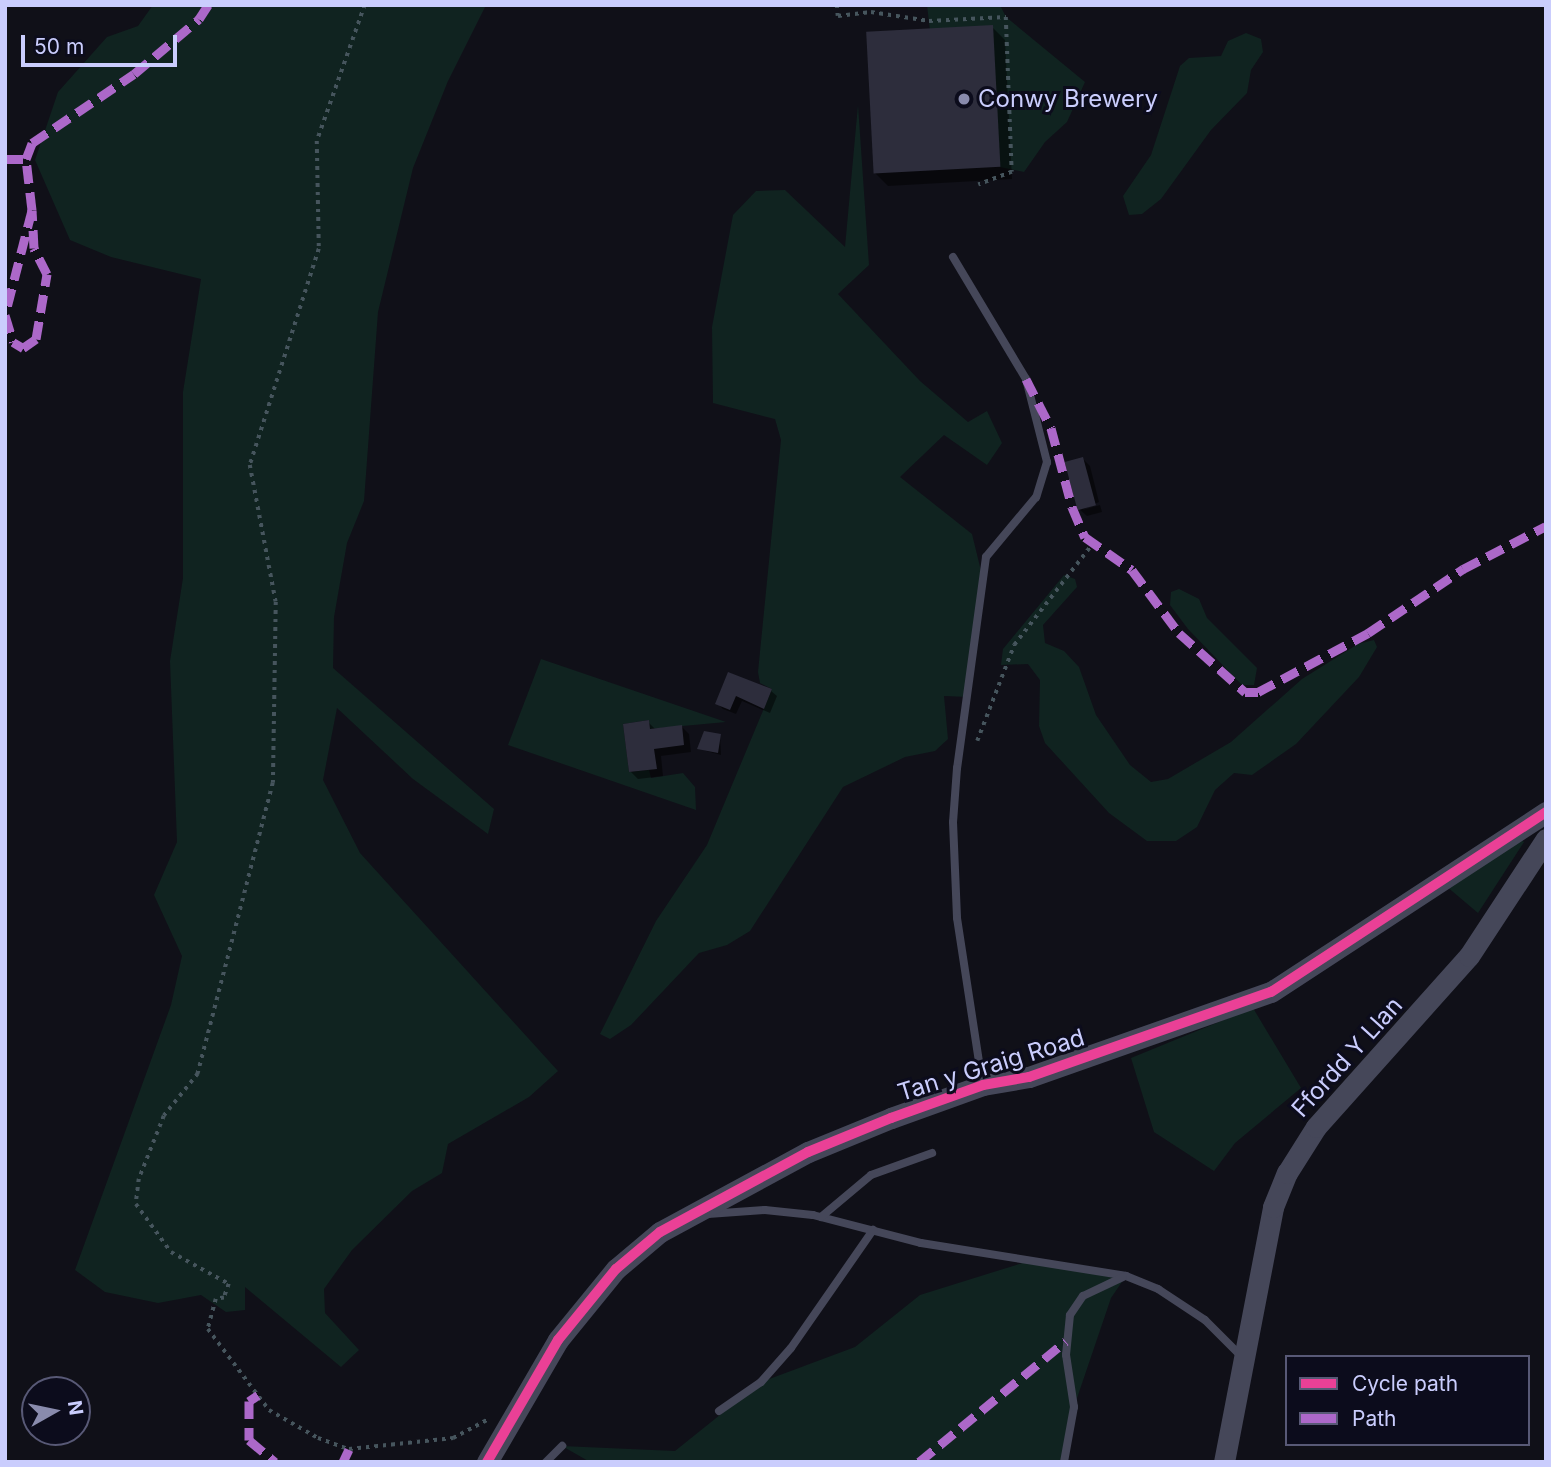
<!DOCTYPE html>
<style>
body{margin:0}
#map{position:relative;width:1551px;height:1467px;overflow:hidden;background:#101018;font-family:Inter,sans-serif}
div>[style]{position:absolute}
.green>*{inset:0;background:#102320}
.shadow>*{inset:0;background:#0007}
.building>*{inset:0;background:#2d2d3c;transform-origin:0 0}
.path>*{height:3.5px;margin-top:-1.75px;transform-origin:0;background:repeating-linear-gradient(90deg,#46555d 0 3.5px,transparent 0 8.5px)}
.service>*{height:8px;margin:-4px;padding:0 4px;transform-origin:4px;border-radius:4px;background:#454759}
.tertiary>*{height:21px;margin:-10.5px;padding:0 10.5px;transform-origin:10.5px;border-radius:10.5px;background:#454759}
.quiet>*{height:9px;margin-top:-4.5px;transform-origin:0;background:repeating-linear-gradient(90deg,#ac68c9 0 18px,transparent 0 27px)}
.cycleway>*{height:10px;margin:-5px;padding:0 5px;transform-origin:5px;border-radius:5px;background:#ea4096}
.dots>*{width:19px;height:19px;translate:-50% -50%;box-sizing:border-box;border:4px solid #0c0c1c;border-radius:50%}
span{translate:-50% -50%;white-space:nowrap;text-align:center;line-height:1.15;-webkit-text-stroke:6px #0c0c1c;paint-order:stroke}
.poi-label{font-size:24px;color:#cacdfd}
.left{translate:0 -50%;text-align:left}
.street-label{font-size:24px;color:#cacdfd}
.frame{position:absolute;inset:0;border:7px solid #cacdfd;pointer-events:none}
.legend{position:absolute;left:1285px;top:1355px;width:245px;height:91px;box-sizing:border-box;background:#0c0c1c;border:2px solid #585976;margin:0;padding:9px 12px;list-style:none;font-size:21px;color:#cacdfd}
.legend li{display:flex;align-items:center;gap:14px;height:35px}
.legend b{width:35px;border:2px solid #585976}
.north{position:absolute;left:21px;top:1376px;width:70px;height:70px;box-sizing:border-box;background:#0c0c1c;border:2px solid #585976;border-radius:50%;rotate:81deg;font-size:19px;font-weight:700;line-height:28px;text-align:center;color:#cacdfd}
.north::after{content:'';display:block;margin:auto;width:24px;height:32px;background:#898bad;clip-path:polygon(50% 0,100% 100%,50% 72%,0 100%)}
.scale{position:absolute;left:21px;top:35px;width:156px;height:32px;box-sizing:border-box;border:4px solid #cacdfd;border-top:0;padding-left:9px;font-size:21px;line-height:24px;white-space:nowrap;color:#cacdfd;-webkit-text-stroke:5px #0c0c1c;paint-order:stroke}
</style>
<div id="map">
<div class="green">
<div style="clip-path:polygon(153px 5px,486px 5px,448px 81px,413px 168px,378px 312px,364px 501px,347px 543px,334px 617px,333px 668px,494px 809px,488px 834px,413px 779px,337px 708px,323px 780px,360px 853px,558px 1071px,529px 1097px,448px 1144px,442px 1173px,412px 1191px,352px 1250px,324px 1289px,325px 1313px,359px 1350px,341px 1367px,245px 1287px,245px 1310px,226px 1312px,201px 1295px,158px 1303px,105px 1292px,75px 1270px,171px 1005px,182px 956px,154px 895px,177px 842px,170px 661px,183px 578px,183px 392px,201px 279px,111px 257px,70px 240px,35px 160px,58px 92px,107px 37px,138px 26px)"></div>
<div style="clip-path:polygon(927px 5px,1000px 5px,1006px 17px,1085px 82px,1067px 122px,1045px 142px,1024px 172px,1000px 167px,930px 31px)"></div>
<div style="clip-path:polygon(1246px 33px,1261px 39px,1263px 52px,1251px 70px,1247px 93px,1211px 130px,1161px 199px,1142px 214px,1129px 215px,1123px 196px,1151px 155px,1180px 66px,1189px 58px,1221px 56px,1228px 41px)"></div>
<div style="clip-path:polygon(858px 105px,869px 265px,838px 294px,920px 381px,968px 422px,987px 411px,1002px 443px,987px 465px,944px 435px,900px 477px,972px 534px,982px 575px,969px 697px,944px 696px,948px 739px,935px 751px,905px 757px,843px 787px,750px 931px,727px 945px,699px 953px,631px 1025px,610px 1039px,600px 1034px,656px 921px,707px 845px,772px 689px,760px 683px,758px 672px,781px 440px,775px 419px,713px 403px,712px 327px,733px 215px,756px 191px,785px 190px,845px 247px)"></div>
<div style="clip-path:polygon(1064px 575px,1075px 579px,1077px 587px,1043px 625px,1045px 643px,1064px 651px,1079px 667px,1096px 715px,1130px 765px,1151px 782px,1168px 779px,1231px 742px,1302px 679px,1358px 644px,1374px 640px,1377px 647px,1359px 677px,1296px 744px,1252px 775px,1234px 773px,1215px 790px,1197px 827px,1176px 841px,1147px 841px,1109px 813px,1045px 743px,1039px 726px,1040px 680px,1028px 664px,1001px 665px,1003px 649px)"></div>
<div style="clip-path:polygon(1179px 589px,1199px 599px,1207px 618px,1257px 668px,1254px 685px,1242px 685px,1188px 629px,1170px 605px,1171px 592px)"></div>
<div style="clip-path:polygon(541px 659px,726px 722px,650px 729px,649px 720px,623px 724px,629px 772px,649px 770px,651px 778px,683px 773px,695px 787px,696px 810px,508px 745px)"></div>
<div style="clip-path:polygon(1519px 838px,1524px 842px,1478px 913px,1446px 886px)"></div>
<div style="clip-path:polygon(1253px 1008px,1301px 1088px,1235px 1143px,1214px 1171px,1154px 1132px,1131px 1058px)"></div>
<div style="clip-path:polygon(1032px 1260px,1126px 1276px,1111px 1298px,1074px 1407px,1064px 1462px,590px 1462px,562px 1446px,675px 1451px,761px 1382px,855px 1347px,920px 1295px)"></div>
</div>
<div class="shadow">
<div style="clip-path:polygon(992px 27px,1005px 40px,1012px 179px,888px 186px,875px 173px)"></div>
<div style="clip-path:polygon(1083px 459px,1090px 466px,1099px 502px,1082px 510px,1100px 505px,1102px 512px,1087px 516px,1079px 509px)"></div>
<div style="clip-path:polygon(729px 674px,771px 691px,777px 696px,770px 713px,742px 701px,736px 714px,723px 709px,717px 703px)"></div>
<div style="clip-path:polygon(648px 722px,656px 730px,681px 726px,689px 734px,691px 752px,661px 756px,663px 776px,638px 779px,631px 772px)"></div>
<div style="clip-path:polygon(720px 735px,721px 755px,699px 749px)"></div>
</div>
<div class="building">
<div style="left:993px;top:25px;width:142px;height:127px;rotate:87deg"></div>
<div style="left:1083px;top:457px;width:50px;height:19px;rotate:75deg"></div>
<div style="clip-path:polygon(728px 672px,772px 689px,764px 709px,736px 696px,730px 710px,715px 704px)"></div>
<div style="clip-path:polygon(649px 720px,650px 729px,682px 725px,684px 745px,654px 749px,657px 769px,629px 772px,623px 724px)"></div>
<div style="clip-path:polygon(704px 731px,721px 734px,718px 753px,697px 749px)"></div>
</div>
<div class="path">
<div style="left:365px;top:5px;width:144px;rotate:109.4deg"></div>
<div style="left:317px;top:141px;width:108px;rotate:88.9deg"></div>
<div style="left:319px;top:249px;width:227px;rotate:107.7deg"></div>
<div style="left:250px;top:465px;width:139px;rotate:79.3deg"></div>
<div style="left:276px;top:602px;width:181px;rotate:90.9deg"></div>
<div style="left:273px;top:783px;width:301px;rotate:104.5deg"></div>
<div style="left:198px;top:1074px;width:54px;rotate:129deg"></div>
<div style="left:164px;top:1116px;width:68px;rotate:111.6deg"></div>
<div style="left:139px;top:1179px;width:25px;rotate:97deg"></div>
<div style="left:136px;top:1204px;width:59px;rotate:53.9deg"></div>
<div style="left:171px;top:1252px;width:66px;rotate:28.9deg"></div>
<div style="left:229px;top:1284px;width:15px;rotate:110deg"></div>
<div style="left:224px;top:1298px;width:8px;rotate:173deg"></div>
<div style="left:216px;top:1299px;width:31px;rotate:105deg"></div>
<div style="left:208px;top:1329px;width:101px;rotate:53deg"></div>
<div style="left:269px;top:1410px;width:56px;rotate:29.7deg"></div>
<div style="left:318px;top:1438px;width:33px;rotate:20deg"></div>
<div style="left:349px;top:1449px;width:105px;rotate:-6deg"></div>
<div style="left:453px;top:1438px;width:38px;rotate:-28deg"></div>
<div style="left:837px;top:5px;width:11px;rotate:85deg"></div>
<div style="left:838px;top:16px;width:33px;rotate:-7deg"></div>
<div style="left:871px;top:12px;width:59px;rotate:8.8deg"></div>
<div style="left:929px;top:21px;width:77px;rotate:-3deg"></div>
<div style="left:1006px;top:17px;width:155px;rotate:87.8deg"></div>
<div style="left:1012px;top:172px;width:36px;rotate:159deg"></div>
<div style="left:977px;top:741px;width:103px;rotate:-68.9deg"></div>
<div style="left:1014px;top:645px;width:129px;rotate:-52.2deg"></div>
</div>
<div class="service">
<div style="left:953px;top:257px;width:142px;rotate:59.1deg"></div>
<div style="left:1026px;top:379px;width:86px;rotate:75.8deg"></div>
<div style="left:1047px;top:462px;width:37px;rotate:107deg"></div>
<div style="left:1036px;top:497px;width:78px;rotate:129.8deg"></div>
<div style="left:986px;top:557px;width:213px;rotate:97.8deg"></div>
<div style="left:957px;top:768px;width:54px;rotate:94.2deg"></div>
<div style="left:953px;top:822px;width:96px;rotate:87.6deg"></div>
<div style="left:957px;top:918px;width:166px;rotate:81.3deg"></div>
<div style="left:708px;top:1214px;width:57px;rotate:-4deg"></div>
<div style="left:765px;top:1210px;width:48px;rotate:5.9deg"></div>
<div style="left:813px;top:1215px;width:112px;rotate:14.5deg"></div>
<div style="left:921px;top:1243px;width:208px;rotate:9.1deg"></div>
<div style="left:1126px;top:1276px;width:35px;rotate:22deg"></div>
<div style="left:1158px;top:1289px;width:56px;rotate:33.4deg"></div>
<div style="left:1205px;top:1320px;width:52px;rotate:45deg"></div>
<div style="left:821px;top:1217px;width:65px;rotate:-40deg"></div>
<div style="left:871px;top:1175px;width:65px;rotate:-19.8deg"></div>
<div style="left:719px;top:1411px;width:51px;rotate:-34.6deg"></div>
<div style="left:761px;top:1382px;width:45px;rotate:-48.6deg"></div>
<div style="left:791px;top:1348px;width:144px;rotate:-55.2deg"></div>
<div style="left:546px;top:1462px;width:23px;rotate:-45deg"></div>
<div style="left:1064px;top:1462px;width:56px;rotate:-79.7deg"></div>
<div style="left:1074px;top:1407px;width:53px;rotate:-98.7deg"></div>
<div style="left:1066px;top:1355px;width:40px;rotate:-84.3deg"></div>
<div style="left:1070px;top:1315px;width:23px;rotate:-56deg"></div>
<div style="left:1083px;top:1296px;width:44px;rotate:-25.4deg"></div>
</div>
<div class="tertiary">
<div style="left:487px;top:1462px;width:141px;rotate:-59.8deg"></div>
<div style="left:558px;top:1340px;width:92px;rotate:-50.8deg"></div>
<div style="left:616px;top:1269px;width:57px;rotate:-40.1deg"></div>
<div style="left:660px;top:1232px;width:168px;rotate:-28.4deg"></div>
<div style="left:808px;top:1152px;width:90px;rotate:-22.3deg"></div>
<div style="left:891px;top:1118px;width:98px;rotate:-19.7deg"></div>
<div style="left:983px;top:1085px;width:47px;rotate:-9.9deg"></div>
<div style="left:1029px;top:1077px;width:256px;rotate:-19.4deg"></div>
<div style="left:1271px;top:992px;width:329px;rotate:-33.2deg"></div>
<div style="left:1224px;top:1462px;width:260px;rotate:-79.1deg"></div>
<div style="left:1273px;top:1207px;width:37px;rotate:-68deg"></div>
<div style="left:1287px;top:1173px;width:54px;rotate:-57.8deg"></div>
<div style="left:1316px;top:1127px;width:229px;rotate:-48.2deg"></div>
<div style="left:1469px;top:956px;width:140px;rotate:-56.7deg"></div>
</div>
<div class="quiet">
<div style="left:5px;top:159px;width:21px"></div>
<div style="left:32px;top:210px;width:108px;rotate:104.4deg"></div>
<div style="left:5px;top:315px;width:28px;rotate:73deg"></div>
<div style="left:13px;top:342px;width:12px;rotate:31deg"></div>
<div style="left:23px;top:348px;width:16px;rotate:-35deg"></div>
<div style="left:36px;top:339px;width:66px;rotate:-80.4deg"></div>
<div style="left:47px;top:274px;width:29px;rotate:-117deg"></div>
<div style="left:34px;top:248px;width:38px;rotate:-93deg"></div>
<div style="left:32px;top:210px;width:51px;rotate:-96.7deg"></div>
<div style="left:26px;top:159px;width:17px;rotate:-69deg"></div>
<div style="left:32px;top:143px;width:123px;rotate:-34.1deg"></div>
<div style="left:134px;top:74px;width:85px;rotate:-40.2deg"></div>
<div style="left:199px;top:19px;width:17px;rotate:-57deg"></div>
<div style="left:1026px;top:379px;width:55px;rotate:63deg"></div>
<div style="left:1051px;top:428px;width:82px;rotate:75.1deg"></div>
<div style="left:1072px;top:507px;width:33px;rotate:67deg"></div>
<div style="left:1085px;top:537px;width:57px;rotate:35.1deg"></div>
<div style="left:1132px;top:570px;width:79px;rotate:53.3deg"></div>
<div style="left:1179px;top:633px;width:89px;rotate:41.8deg"></div>
<div style="left:1245px;top:692px;width:13px"></div>
<div style="left:1258px;top:692px;width:125px;rotate:-28.2deg"></div>
<div style="left:1368px;top:633px;width:115px;rotate:-34deg"></div>
<div style="left:1463px;top:569px;width:93px;rotate:-27.4deg"></div>
<div style="left:258px;top:1395px;width:11px;rotate:146deg"></div>
<div style="left:249px;top:1401px;width:39px;rotate:90deg"></div>
<div style="left:249px;top:1440px;width:34px;rotate:40deg"></div>
<div style="left:343px;top:1462px;width:14px;rotate:-65deg"></div>
<div style="left:919px;top:1462px;width:190px;rotate:-39.5deg"></div>
</div>
<div class="cycleway">
<div style="left:487px;top:1462px;width:141px;rotate:-59.8deg"></div>
<div style="left:558px;top:1340px;width:92px;rotate:-50.8deg"></div>
<div style="left:616px;top:1269px;width:57px;rotate:-40.1deg"></div>
<div style="left:660px;top:1232px;width:168px;rotate:-28.4deg"></div>
<div style="left:808px;top:1152px;width:90px;rotate:-22.3deg"></div>
<div style="left:891px;top:1118px;width:98px;rotate:-19.7deg"></div>
<div style="left:983px;top:1085px;width:47px;rotate:-9.9deg"></div>
<div style="left:1029px;top:1077px;width:256px;rotate:-19.4deg"></div>
<div style="left:1271px;top:992px;width:329px;rotate:-33.2deg"></div>
</div>
<div class="dots">
<div style="left:964px;top:99px;background:#898bad"></div>
</div>
<div class="poi-label">
<span class="left" style="left:978px;top:99px">Conwy Brewery</span>
</div>
<div class="street-label">
<span style="left:1347px;top:1057px;rotate:-48deg">Ffordd Y Llan</span>
<span style="left:991px;top:1065px;rotate:-17deg">Tan y Graig Road</span>
</div>
<div class="frame"></div>
<ul class="legend">
<li><b style="height:9px;background:#ea4096"></b>Cycle path</li>
<li><b style="height:9px;background:#ac68c9"></b>Path</li>
</ul>
<div class="north">N</div>
<div class="scale">50 m</div>
</div>
